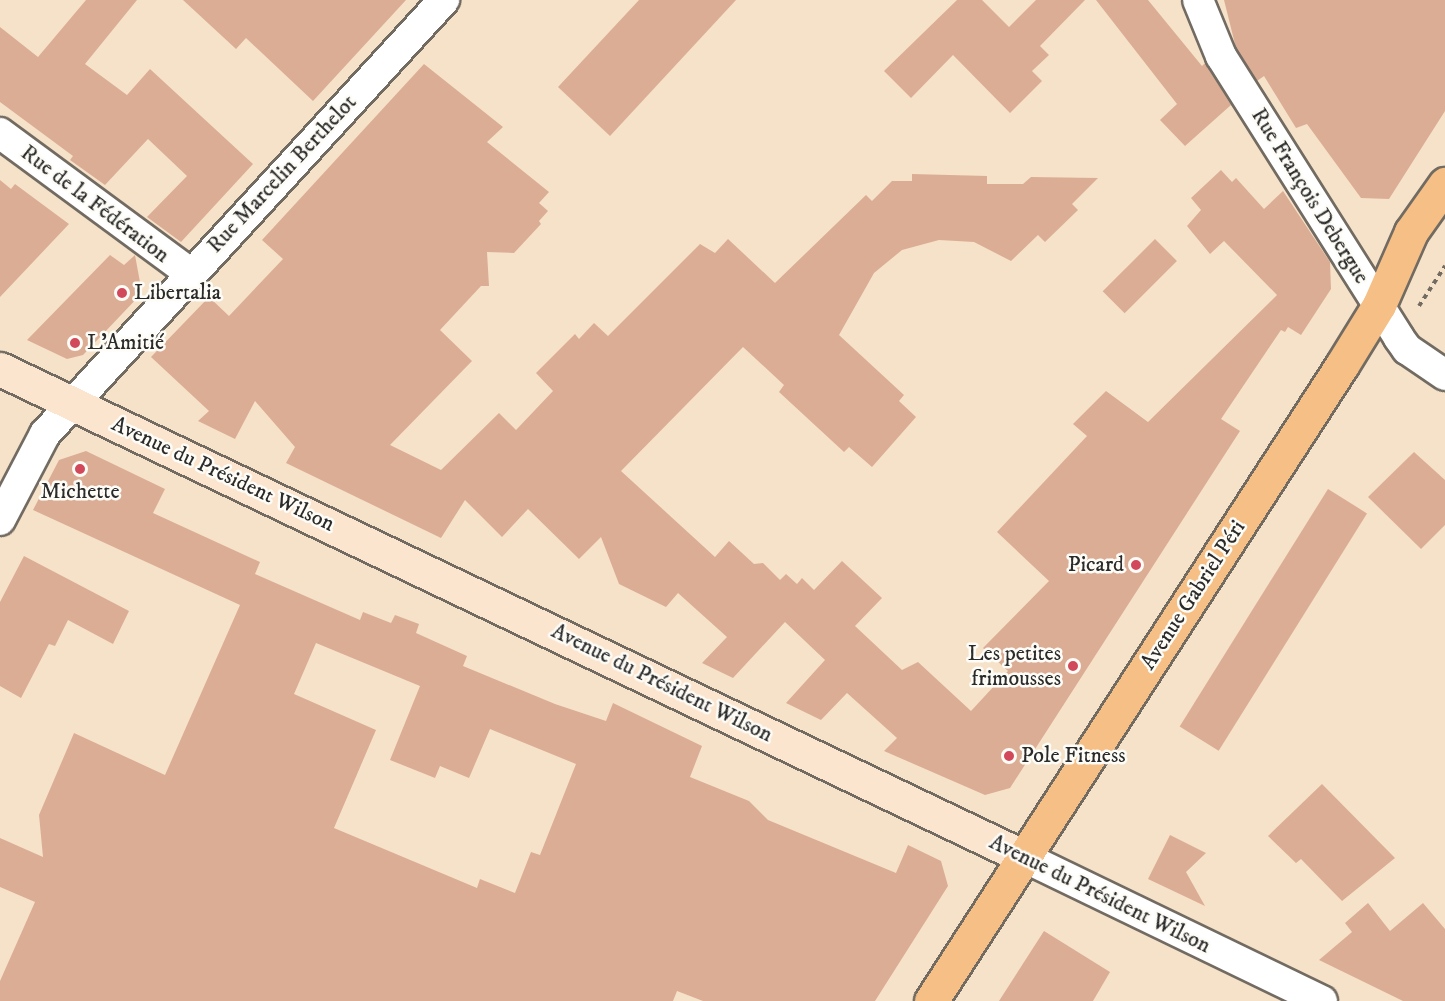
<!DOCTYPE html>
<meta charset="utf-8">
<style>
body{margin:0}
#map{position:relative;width:1445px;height:1001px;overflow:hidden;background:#f5e2c9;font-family:"IM FELL DW Pica",serif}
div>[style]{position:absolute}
.building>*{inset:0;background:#dcad95;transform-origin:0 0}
.path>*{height:4px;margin-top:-2px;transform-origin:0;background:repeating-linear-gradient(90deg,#726b62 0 4.5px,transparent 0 9px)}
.roads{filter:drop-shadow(2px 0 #726b62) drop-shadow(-2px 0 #726b62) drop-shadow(0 2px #726b62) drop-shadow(0 -2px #726b62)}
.street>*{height:30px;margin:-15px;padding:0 15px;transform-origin:15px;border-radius:15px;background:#fff}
.secondary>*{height:33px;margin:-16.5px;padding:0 16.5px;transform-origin:16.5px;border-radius:16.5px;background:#fbe5cf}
.primary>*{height:33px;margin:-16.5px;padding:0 16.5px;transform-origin:16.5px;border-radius:16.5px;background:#f5bf86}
.dots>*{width:16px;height:16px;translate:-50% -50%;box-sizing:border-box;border:3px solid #fdfcf7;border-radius:50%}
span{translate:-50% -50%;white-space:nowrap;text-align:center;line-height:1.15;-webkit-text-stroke:5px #fdfcf7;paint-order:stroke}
.street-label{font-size:22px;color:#2b2b2b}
.poi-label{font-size:22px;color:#2b2b2b}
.left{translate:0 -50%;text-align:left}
.right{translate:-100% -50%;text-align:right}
</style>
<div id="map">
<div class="building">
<div style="clip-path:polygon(86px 0,137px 0,85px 64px,127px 95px,150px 69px,253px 164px,181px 242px,147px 217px,187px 176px,148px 139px,105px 185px,70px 160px,73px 156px,0 102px,0 27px,38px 57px)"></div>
<div style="clip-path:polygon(183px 0,406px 0,313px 101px,246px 38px,236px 49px)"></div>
<div style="clip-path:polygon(639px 0,736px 0,610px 136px,558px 87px)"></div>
<div style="clip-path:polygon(957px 0,982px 0,1009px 27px,1036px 0,1085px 0,1040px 46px,1049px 55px,1032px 71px,1042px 81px,1010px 113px,953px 55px,911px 98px,884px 71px)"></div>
<div style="clip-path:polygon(1096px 0,1148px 0,1202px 66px,1205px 63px,1231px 105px,1185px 146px,1160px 120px,1177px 104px)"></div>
<div style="clip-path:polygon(1224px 0,1445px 0,1445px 111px,1389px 199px,1361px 198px,1307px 124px,1296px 128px,1264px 76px,1257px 81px,1236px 48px)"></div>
<div style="clip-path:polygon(424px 64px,503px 127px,487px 142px,549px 192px,539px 203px,548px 211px,539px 221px,541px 224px,514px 253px,487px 252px,489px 286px,481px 286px,440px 330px,472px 361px,390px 445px,441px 470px,499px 413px,516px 430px,553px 391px,536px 373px,575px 334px,579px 339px,594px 323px,608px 336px,700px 244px,715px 253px,728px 239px,775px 283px,866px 195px,872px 201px,892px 181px,912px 181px,912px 174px,987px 176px,987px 184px,1023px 184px,1031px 177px,1098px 178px,1072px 204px,1078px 210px,1045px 242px,1038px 235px,1011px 261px,974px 242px,939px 240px,902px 250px,874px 273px,839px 335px,904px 395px,899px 401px,916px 417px,872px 467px,849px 447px,844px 452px,779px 392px,784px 385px,743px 347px,621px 471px,715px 557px,729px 541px,754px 564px,763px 563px,780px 580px,786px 574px,797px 584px,802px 578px,814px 590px,842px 561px,882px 598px,855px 626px,902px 670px,918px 662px,971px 711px,1008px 671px,983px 648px,1049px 581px,997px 532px,1087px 436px,1073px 424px,1106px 391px,1148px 422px,1277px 295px,1224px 241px,1210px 254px,1187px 226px,1201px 210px,1191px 198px,1221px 170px,1232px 182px,1236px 178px,1264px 209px,1283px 191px,1330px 262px,1331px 289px,1301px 335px,1288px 327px,1285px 332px,1281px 330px,1221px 419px,1240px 431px,1218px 465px,1010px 788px,985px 795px,884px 751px,897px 738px,847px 693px,821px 720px,786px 703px,825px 660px,785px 622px,733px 678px,702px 663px,727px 637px,678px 593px,666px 607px,619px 584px,601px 537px,579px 559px,528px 509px,502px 537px,465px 500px,441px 538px,286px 463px,295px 447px,255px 401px,235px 439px,198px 421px,209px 411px,151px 357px,209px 297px,229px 316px,283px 259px,262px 240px)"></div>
<div style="clip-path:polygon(0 180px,11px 189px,15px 184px,69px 224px,0 297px)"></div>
<div style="left:1155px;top:239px;width:31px;height:74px;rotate:45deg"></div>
<div style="clip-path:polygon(110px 255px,124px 265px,135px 255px,142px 293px,83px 355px,67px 359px,27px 340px)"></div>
<div style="clip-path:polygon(evenodd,86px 451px,165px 489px,153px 513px,260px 562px,255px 574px,360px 620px,363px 612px,391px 623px,395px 615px,419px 624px,416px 633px,467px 656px,463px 666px,555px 704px,606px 721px,613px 703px,702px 746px,690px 777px,749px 801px,768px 820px,896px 873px,908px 845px,941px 861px,948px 886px,875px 1001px,703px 1001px,677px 991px,673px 1001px,0 1001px,0 981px,35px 902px,0 887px,0 838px,43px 857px,39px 815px,74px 733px,165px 775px,240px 605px,33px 510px,59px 460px,86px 451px,316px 643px,420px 686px,390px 760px,435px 778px,440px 766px,469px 778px,490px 729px,576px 764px,540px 855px,531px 852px,515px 893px,480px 879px,477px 888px,334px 828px,376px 730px,294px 694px,316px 643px)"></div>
<div style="clip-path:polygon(1414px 452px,1445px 480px,1445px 525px,1421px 549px,1368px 497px)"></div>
<div style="left:1328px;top:489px;width:46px;height:280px;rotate:32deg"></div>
<div style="clip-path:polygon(24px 556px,129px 611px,113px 644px,68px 620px,55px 646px,49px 644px,21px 698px,0 686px,0 602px)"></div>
<div style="clip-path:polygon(1322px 784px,1395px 858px,1342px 901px,1301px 859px,1296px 863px,1268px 836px)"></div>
<div style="clip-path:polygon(1170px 835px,1206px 853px,1186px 872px,1205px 906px,1148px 879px)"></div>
<div style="clip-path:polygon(1368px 903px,1390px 931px,1423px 903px,1445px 929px,1445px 1001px,1403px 1001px,1319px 960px,1352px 932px,1345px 923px)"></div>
<div style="clip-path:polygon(1044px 931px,1110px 972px,1093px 1001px,999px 1001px)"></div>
</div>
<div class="path">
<div style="left:1419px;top:306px;width:48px;rotate:-57deg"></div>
</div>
<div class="roads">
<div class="street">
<div style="left:1198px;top:0;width:61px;rotate:67.7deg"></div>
<div style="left:1221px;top:56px;width:333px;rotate:57.7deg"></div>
<div style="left:1399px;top:338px;width:14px;rotate:54deg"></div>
<div style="left:1407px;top:349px;width:46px;rotate:34.4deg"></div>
<div style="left:0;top:133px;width:237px;rotate:36.4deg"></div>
<div style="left:0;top:520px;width:97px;rotate:-62.4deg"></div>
<div style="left:45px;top:434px;width:590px;rotate:-47.41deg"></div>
<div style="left:1024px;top:857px;width:331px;rotate:25.8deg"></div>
</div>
<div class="secondary">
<div style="left:0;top:369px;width:1134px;rotate:25.48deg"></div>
</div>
<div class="primary">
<div style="left:931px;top:1001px;width:757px;rotate:-57.13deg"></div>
<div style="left:1342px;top:365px;width:70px;rotate:-58.3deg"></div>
<div style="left:1379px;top:305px;width:80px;rotate:-66.3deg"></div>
<div style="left:1411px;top:232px;width:59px;rotate:-54.7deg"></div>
</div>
</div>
<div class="dots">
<div style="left:122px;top:293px;background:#d1495b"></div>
<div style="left:75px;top:343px;background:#d1495b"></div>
<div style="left:80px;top:469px;background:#d1495b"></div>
<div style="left:1136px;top:565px;background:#d1495b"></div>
<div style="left:1073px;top:666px;background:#d1495b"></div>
<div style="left:1009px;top:756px;background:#d1495b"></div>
</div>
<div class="street-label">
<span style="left:282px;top:174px;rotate:-47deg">Rue Marcelin Berthelot</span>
<span style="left:1310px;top:196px;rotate:58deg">Rue François Debergue</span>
<span style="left:95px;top:204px;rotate:37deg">Rue de la Fédération</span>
<span style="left:223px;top:474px;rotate:25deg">Avenue du Président Wilson</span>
<span style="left:1193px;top:595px;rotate:-57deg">Avenue Gabriel Péri</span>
<span style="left:662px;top:683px;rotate:26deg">Avenue du Président Wilson</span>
<span style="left:1100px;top:894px;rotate:26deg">Avenue du Président Wilson</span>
</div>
<div class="poi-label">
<span class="left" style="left:134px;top:293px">Libertalia</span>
<span class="left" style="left:87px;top:343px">L'Amitié</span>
<span style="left:80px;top:492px">Michette</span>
<span class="right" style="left:1124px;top:565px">Picard</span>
<span class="right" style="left:1061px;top:666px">Les petites<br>frimousses</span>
<span class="left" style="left:1021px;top:756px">Pole Fitness</span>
</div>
</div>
